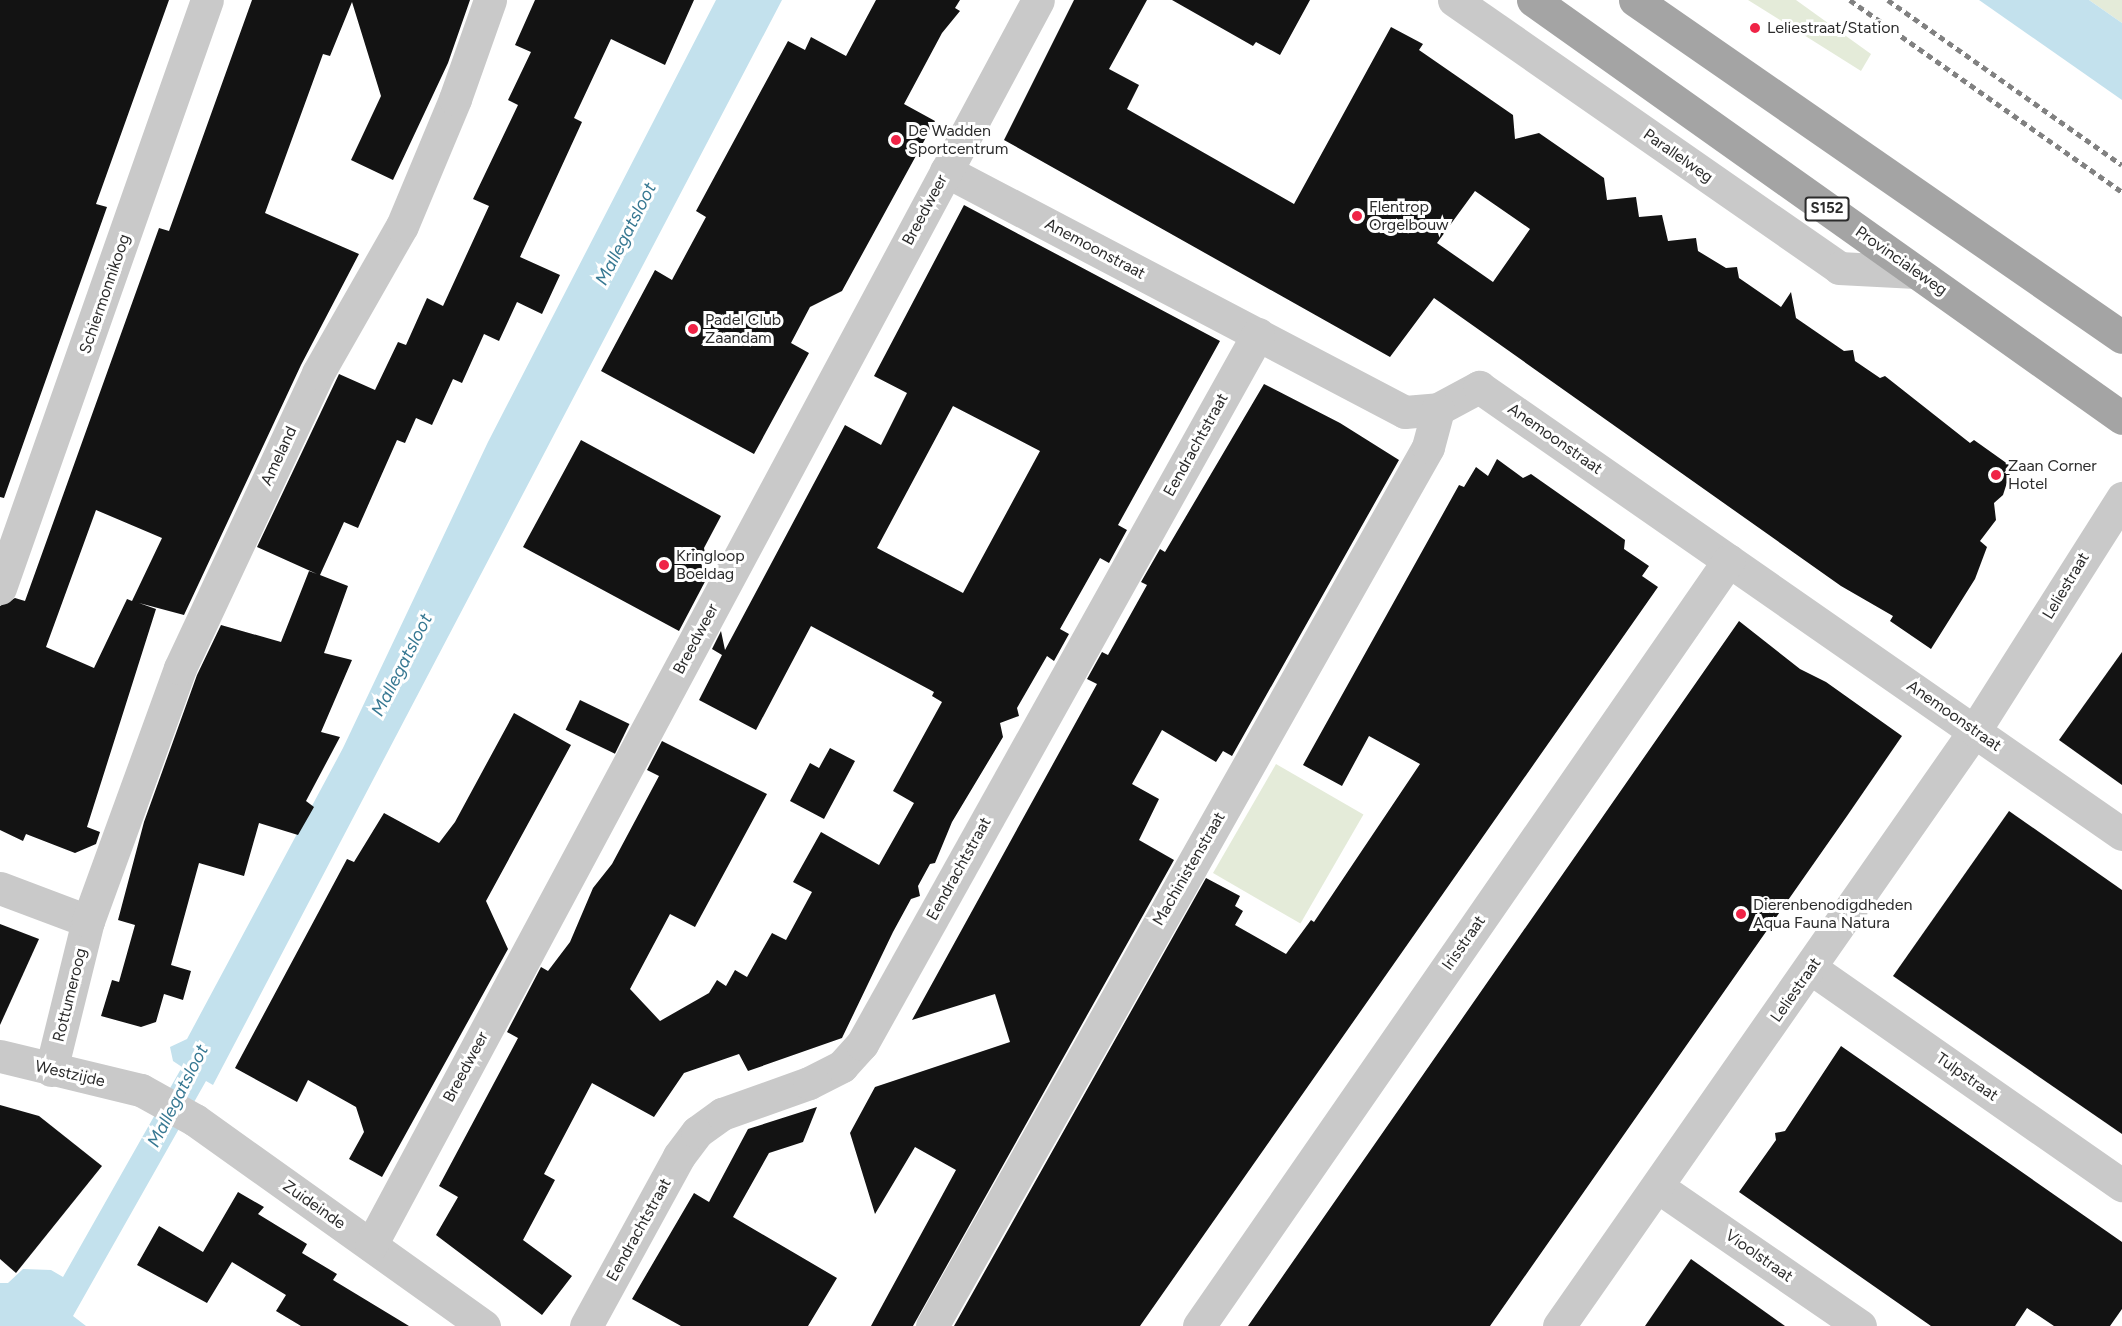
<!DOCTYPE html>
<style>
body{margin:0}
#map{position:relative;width:2122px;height:1326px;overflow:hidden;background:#fff;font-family:Figtree,sans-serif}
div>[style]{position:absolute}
.green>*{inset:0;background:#e4ebd9;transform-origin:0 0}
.water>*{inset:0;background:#c3e1ed}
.building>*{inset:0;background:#131313;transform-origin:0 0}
.minor>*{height:33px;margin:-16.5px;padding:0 16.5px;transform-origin:16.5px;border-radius:16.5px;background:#c9c9c9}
.major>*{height:33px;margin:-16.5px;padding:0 16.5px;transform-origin:16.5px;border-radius:16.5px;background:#a4a4a4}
.rail>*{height:4.5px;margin-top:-2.25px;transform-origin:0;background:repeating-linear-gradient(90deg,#818181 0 6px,transparent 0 10.5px)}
.dots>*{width:16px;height:16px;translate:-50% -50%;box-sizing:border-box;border:3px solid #fff;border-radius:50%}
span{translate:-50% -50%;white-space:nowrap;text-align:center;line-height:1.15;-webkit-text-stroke:6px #fff;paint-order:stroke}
.shield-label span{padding:2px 4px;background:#fff;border:2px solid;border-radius:4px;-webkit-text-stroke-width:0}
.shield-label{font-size:15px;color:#2c2c2c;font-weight:700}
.poi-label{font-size:16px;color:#2c2c2c}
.left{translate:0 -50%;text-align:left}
.street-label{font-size:16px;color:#2c2c2c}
.water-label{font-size:18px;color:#377892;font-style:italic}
</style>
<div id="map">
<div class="green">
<div style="clip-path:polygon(1748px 0,1796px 0,1871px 54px,1861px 71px)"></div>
<div style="clip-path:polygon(2089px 0,2122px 0,2122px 23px)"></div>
<div style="left:1276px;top:764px;width:101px;height:126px;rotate:30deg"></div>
</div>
<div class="water">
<div style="clip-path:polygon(716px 0,782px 0,213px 1085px,206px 1081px,73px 1316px,86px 1326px,0 1326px,0 1283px,8px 1283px,23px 1269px,51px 1270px,63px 1277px,182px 1067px,173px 1061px,170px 1047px,187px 1039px,343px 748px,488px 442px)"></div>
<div style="clip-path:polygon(1979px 0,2089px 0,2122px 23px,2122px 100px)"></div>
</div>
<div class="building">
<div style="clip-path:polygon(0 0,169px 0,96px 204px,107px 207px,4px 498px,0 497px)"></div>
<div style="clip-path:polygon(evenodd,252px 0,470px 0,448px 63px,393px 180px,351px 160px,381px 96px,352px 2px,330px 56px,323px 54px,265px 213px,359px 254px,301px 365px,184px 615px,139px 603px,156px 609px,87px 827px,100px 832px,96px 844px,75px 853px,26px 834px,23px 841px,0 830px,0 606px,15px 598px,25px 601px,159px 228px,169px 231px,252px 0,96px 510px,162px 538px,132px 601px,127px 599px,94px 668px,46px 647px,96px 510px)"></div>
<div style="clip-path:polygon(535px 0,694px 0,665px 65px,611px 39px,574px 118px,582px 122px,520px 257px,560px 275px,542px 314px,517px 302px,499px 341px,484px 334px,462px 383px,453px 379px,432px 425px,416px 418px,405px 443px,397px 440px,358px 528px,344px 522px,320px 575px,348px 586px,324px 653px,352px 660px,321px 732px,340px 737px,306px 801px,314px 807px,298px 835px,259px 823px,244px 876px,199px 863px,171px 965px,191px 971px,183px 1000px,164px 994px,156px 1022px,141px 1027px,101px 1016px,112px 980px,119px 982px,135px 925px,118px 920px,144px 822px,197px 675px,221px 625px,281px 642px,309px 571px,317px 574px,257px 547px,339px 374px,375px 390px,398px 342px,406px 345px,427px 298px,443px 306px,489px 206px,473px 199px,518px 105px,508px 100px,531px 52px,515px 45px)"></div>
<div style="clip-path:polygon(876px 0,960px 0,955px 8px,960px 11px,942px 33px,904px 104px,935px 121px,842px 291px,810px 307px,791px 343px,809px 353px,754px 454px,601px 371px,655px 270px,672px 280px,706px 217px,696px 211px,788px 41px,805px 50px,811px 37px,846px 56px)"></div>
<div style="clip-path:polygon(evenodd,1074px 0,1147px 0,1109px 69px,1139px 85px,1127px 109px,1294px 204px,1391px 27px,1423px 44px,1419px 50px,1513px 115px,1515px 139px,1539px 133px,1604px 178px,1607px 200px,1636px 197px,1639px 217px,1662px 215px,1668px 241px,1696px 238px,1698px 251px,1726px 268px,1737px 267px,1739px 278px,1781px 307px,1791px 292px,1796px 318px,1844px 351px,1853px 350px,1855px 361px,1880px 378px,1885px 376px,1970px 443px,1974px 440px,2012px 467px,2003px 495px,1994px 503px,1996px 520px,1980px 541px,1987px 547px,1975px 579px,1931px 649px,1890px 621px,1893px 616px,1841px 586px,1434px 298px,1390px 357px,1004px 140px,1074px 0,1475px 191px,1530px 229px,1493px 282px,1437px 243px,1475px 191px)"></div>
<div style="clip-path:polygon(1172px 0,1310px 0,1280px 55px,1256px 42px,1253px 46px)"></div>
<div style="clip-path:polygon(evenodd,964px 205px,1220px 341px,1118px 525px,1127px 530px,1109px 563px,1100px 558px,1060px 629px,1069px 634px,1054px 661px,1047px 656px,1017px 708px,1019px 716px,1000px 723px,1003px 737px,952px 822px,935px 863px,930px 864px,918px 886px,920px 896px,911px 899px,893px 932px,842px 1038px,748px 1071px,739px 1054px,684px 1073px,654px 1117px,592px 1083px,544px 1174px,555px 1180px,523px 1240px,572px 1276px,542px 1315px,436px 1235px,458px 1197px,439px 1186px,518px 1038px,507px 1032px,541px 967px,548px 971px,570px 942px,593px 888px,612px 864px,659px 776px,647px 770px,662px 741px,767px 794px,695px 927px,670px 914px,630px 989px,660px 1021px,709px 993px,717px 980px,726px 986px,735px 970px,747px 977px,772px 933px,786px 940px,812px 892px,793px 882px,821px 832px,879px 865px,914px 803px,893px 791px,942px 702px,932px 696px,934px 692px,811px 626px,756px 730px,699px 700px,722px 655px,712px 649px,721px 631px,725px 650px,845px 425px,881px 445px,907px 393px,874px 376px,964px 205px,953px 406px,1040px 451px,963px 593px,877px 548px,953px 406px)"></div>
<div style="clip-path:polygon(1264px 384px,1340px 423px,1399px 460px,1232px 756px,1223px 751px,1216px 762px,1162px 730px,1132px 784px,1159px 799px,1139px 840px,1174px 860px,913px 1326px,871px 1326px,956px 1170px,915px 1147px,875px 1214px,850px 1133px,875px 1087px,1010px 1042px,995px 994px,912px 1020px,1097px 684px,1087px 679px,1102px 652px,1108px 655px,1147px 585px,1141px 582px,1160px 549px,1165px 552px)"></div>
<div style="clip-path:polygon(581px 440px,721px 516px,704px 548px,709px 574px,679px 631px,523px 547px)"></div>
<div style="clip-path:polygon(1497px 459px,1523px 478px,1531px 474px,1625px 540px,1624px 549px,1649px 566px,1642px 576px,1658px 587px,1140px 1326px,954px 1326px,1206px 878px,1240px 896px,1235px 906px,1243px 911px,1235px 925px,1286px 954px,1311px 920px,1314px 922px,1420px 764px,1369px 736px,1342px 786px,1303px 765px,1459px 485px,1464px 487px,1476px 467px,1488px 476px)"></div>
<div style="clip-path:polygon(1739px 621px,1800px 669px,1826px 682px,1902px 736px,1847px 816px,1490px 1326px,1248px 1326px)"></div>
<div style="clip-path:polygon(2122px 652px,2122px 785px,2059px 740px)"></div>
<div style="left:580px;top:700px;width:55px;height:33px;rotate:26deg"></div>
<div style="clip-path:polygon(514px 713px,571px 745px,486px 901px,508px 949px,382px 1177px,349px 1159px,364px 1132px,356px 1107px,308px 1080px,297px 1102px,235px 1068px,347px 859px,354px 862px,384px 813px,439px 843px,455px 822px)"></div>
<div style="clip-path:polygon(830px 748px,855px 761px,824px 819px,790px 801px,810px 763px,819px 768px)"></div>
<div style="clip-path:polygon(2009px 811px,2122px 890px,2122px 1134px,1893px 976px)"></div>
<div style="clip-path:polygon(0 924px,39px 939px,0 1025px)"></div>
<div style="clip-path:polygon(1841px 1046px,2122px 1242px,2122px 1309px,2110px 1326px,2054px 1326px,2027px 1308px,2015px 1326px,1931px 1326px,1739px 1192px,1776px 1140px,1775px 1133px,1785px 1131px)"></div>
<div style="clip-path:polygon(0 1105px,39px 1116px,102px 1166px,16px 1273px,0 1259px)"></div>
<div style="clip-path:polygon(817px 1107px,803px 1142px,769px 1153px,733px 1217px,837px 1278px,808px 1326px,681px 1326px,632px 1299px,694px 1193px,709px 1202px,748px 1129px)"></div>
<div style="clip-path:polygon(238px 1192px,264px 1207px,258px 1214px,307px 1244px,302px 1253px,337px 1274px,333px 1280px,409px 1326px,301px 1326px,276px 1311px,286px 1295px,232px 1262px,207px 1303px,137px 1265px,159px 1226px,203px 1252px)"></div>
<div style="clip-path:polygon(1691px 1259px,1785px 1326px,1645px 1326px)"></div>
</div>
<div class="minor">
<div style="left:1454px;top:0;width:469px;rotate:34.8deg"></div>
<div style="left:1839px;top:268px;width:77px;rotate:3deg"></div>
<div style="left:946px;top:171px;width:518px;rotate:27.7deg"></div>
<div style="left:1405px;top:412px;width:33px;rotate:-5deg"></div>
<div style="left:1438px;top:409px;width:47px;rotate:-28.2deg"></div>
<div style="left:1479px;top:387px;width:783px;rotate:34.81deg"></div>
<div style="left:0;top:588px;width:623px;rotate:-70.61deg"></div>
<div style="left:0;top:888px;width:94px;rotate:20.6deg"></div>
<div style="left:1812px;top:969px;width:378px;rotate:34.9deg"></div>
<div style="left:0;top:1056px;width:145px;rotate:13.6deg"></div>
<div style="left:141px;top:1090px;width:62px;rotate:29.1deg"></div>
<div style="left:195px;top:1120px;width:355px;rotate:35.5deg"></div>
<div style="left:51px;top:1070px;width:154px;rotate:-76.1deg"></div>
<div style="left:88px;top:921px;width:269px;rotate:-70deg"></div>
<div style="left:180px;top:668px;width:326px;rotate:-64.9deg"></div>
<div style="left:318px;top:373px;width:169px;rotate:-60.3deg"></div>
<div style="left:402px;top:226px;width:138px;rotate:-67.3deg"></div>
<div style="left:455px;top:99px;width:105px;rotate:-70.5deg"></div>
<div style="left:1658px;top:1187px;width:245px;rotate:34.5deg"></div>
<div style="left:371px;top:1245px;width:1412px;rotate:-61.82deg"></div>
<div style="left:586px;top:1326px;width:194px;rotate:-61.3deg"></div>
<div style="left:679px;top:1156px;width:30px;rotate:-53deg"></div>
<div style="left:697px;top:1132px;width:31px;rotate:-36deg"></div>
<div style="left:722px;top:1114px;width:92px;rotate:-19.6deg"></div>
<div style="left:809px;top:1083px;width:37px;rotate:-27deg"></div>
<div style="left:842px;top:1066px;width:30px;rotate:-48deg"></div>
<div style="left:862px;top:1044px;width:813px;rotate:-60.85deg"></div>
<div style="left:932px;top:1326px;width:1009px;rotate:-60.56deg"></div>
<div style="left:1428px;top:447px;width:39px;rotate:-75deg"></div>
<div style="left:1199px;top:1326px;width:931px;rotate:-55.32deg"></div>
<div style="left:1559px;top:1326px;width:727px;rotate:-55.09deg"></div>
<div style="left:1975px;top:730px;width:275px;rotate:-57.6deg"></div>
</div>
<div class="major">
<div style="left:1533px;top:0;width:722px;rotate:35.36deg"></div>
<div style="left:1635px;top:0;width:592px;rotate:34.68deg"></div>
</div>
<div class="rail">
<div style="left:1850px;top:0;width:333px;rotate:35.2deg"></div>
<div style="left:1888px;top:0;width:286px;rotate:35.2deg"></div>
</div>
<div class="dots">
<div style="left:1755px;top:28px;background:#ef2346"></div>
<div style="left:896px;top:140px;background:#ef2346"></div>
<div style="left:1357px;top:216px;background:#ef2346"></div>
<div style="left:693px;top:329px;background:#ef2346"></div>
<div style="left:1996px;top:475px;background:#ef2346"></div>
<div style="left:664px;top:565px;background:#ef2346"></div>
<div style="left:1741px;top:914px;background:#ef2346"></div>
</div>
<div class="shield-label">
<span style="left:1827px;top:209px">S152</span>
</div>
<div class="poi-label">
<span class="left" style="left:1767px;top:28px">Leliestraat/Station</span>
<span class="left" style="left:908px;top:140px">De Wadden<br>Sportcentrum</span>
<span class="left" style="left:1369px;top:216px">Flentrop<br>Orgelbouw</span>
<span class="left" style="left:705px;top:329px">Padel Club<br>Zaandam</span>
<span class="left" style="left:2008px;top:475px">Zaan Corner<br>Hotel</span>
<span class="left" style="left:676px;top:565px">Kringloop<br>Boeldag</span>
<span class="left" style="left:1753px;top:914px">Dierenbenodigdheden<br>Aqua Fauna Natura</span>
</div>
<div class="street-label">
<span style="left:1678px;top:156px;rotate:35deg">Parallelweg</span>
<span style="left:925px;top:210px;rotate:-62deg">Breedweer</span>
<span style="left:1095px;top:249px;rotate:28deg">Anemoonstraat</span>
<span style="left:1901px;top:261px;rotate:35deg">Provincialeweg</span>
<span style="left:105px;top:294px;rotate:-71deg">Schiermonnikoog</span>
<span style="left:1555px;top:439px;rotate:35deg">Anemoonstraat</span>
<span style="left:1196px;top:445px;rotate:-61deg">Eendrachtstraat</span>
<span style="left:279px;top:456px;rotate:-65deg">Ameland</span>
<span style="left:2066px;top:586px;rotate:-59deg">Leliestraat</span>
<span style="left:696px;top:639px;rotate:-62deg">Breedweer</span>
<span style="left:1954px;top:716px;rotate:35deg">Anemoonstraat</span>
<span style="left:959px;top:869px;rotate:-61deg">Eendrachtstraat</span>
<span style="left:1189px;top:869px;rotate:-60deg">Machinistenstraat</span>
<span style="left:1464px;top:943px;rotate:-55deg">Irisstraat</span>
<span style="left:1796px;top:990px;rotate:-55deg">Leliestraat</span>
<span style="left:70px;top:995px;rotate:-76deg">Rottumeroog</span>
<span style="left:466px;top:1067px;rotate:-62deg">Breedweer</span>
<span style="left:70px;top:1074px;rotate:13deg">Westzijde</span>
<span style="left:1967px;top:1077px;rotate:35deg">Tulpstraat</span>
<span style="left:314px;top:1205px;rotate:35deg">Zuideinde</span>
<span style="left:639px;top:1230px;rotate:-61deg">Eendrachtstraat</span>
<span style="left:1759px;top:1256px;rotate:35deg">Vioolstraat</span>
</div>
<div class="water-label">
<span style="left:626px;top:234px;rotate:-63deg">Mallegatsloot</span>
<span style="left:402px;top:665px;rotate:-63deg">Mallegatsloot</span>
<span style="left:178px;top:1096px;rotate:-63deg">Mallegatsloot</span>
</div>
</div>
